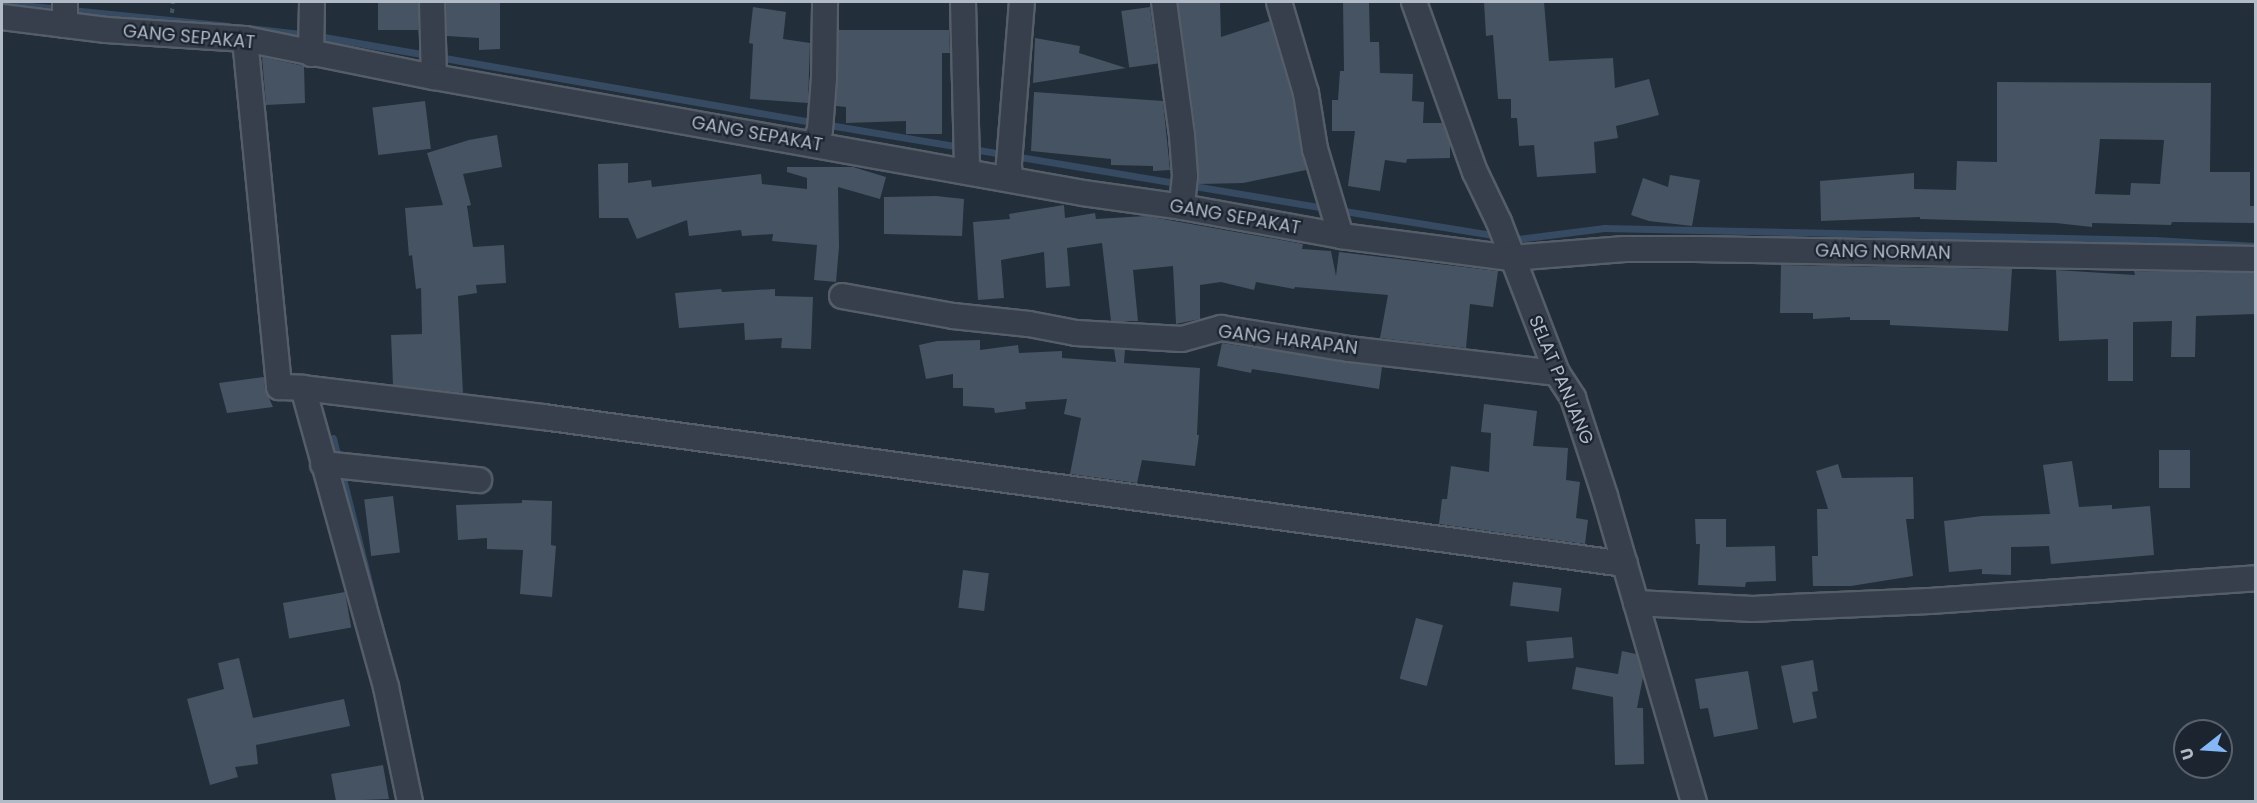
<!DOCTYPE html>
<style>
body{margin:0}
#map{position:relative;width:2257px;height:803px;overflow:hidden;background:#222e3a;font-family:Poppins,sans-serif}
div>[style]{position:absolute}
.stream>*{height:7px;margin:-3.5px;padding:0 3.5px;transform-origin:3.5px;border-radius:3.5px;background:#364a62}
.building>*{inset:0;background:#465362;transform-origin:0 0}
.path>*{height:4px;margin-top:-2px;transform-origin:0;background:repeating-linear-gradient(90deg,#425759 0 4.5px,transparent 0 9px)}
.roads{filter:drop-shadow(2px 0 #545d68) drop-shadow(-2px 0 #545d68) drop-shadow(0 2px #545d68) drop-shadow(0 -2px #545d68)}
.street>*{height:24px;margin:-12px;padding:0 12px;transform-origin:12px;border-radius:12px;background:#363f4b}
span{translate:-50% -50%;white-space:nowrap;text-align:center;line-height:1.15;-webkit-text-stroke:4.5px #1b242f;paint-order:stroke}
.street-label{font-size:18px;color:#b1bac7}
.frame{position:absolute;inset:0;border:3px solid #b1bac7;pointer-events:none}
.north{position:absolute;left:2173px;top:719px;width:60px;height:60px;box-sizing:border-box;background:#1b242f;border:2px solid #57606c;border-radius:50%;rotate:253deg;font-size:16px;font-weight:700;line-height:24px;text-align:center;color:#b1bac7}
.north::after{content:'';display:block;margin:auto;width:21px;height:27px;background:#85b7f7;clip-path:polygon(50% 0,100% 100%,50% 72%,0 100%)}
</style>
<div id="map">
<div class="stream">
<div style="left:2px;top:3px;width:228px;rotate:5.8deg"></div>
<div style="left:249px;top:28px;width:69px;rotate:6.6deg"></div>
<div style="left:318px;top:36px;width:525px;rotate:9.88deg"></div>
<div style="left:835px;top:126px;width:499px;rotate:9.5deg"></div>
<div style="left:1338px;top:210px;width:162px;rotate:9.2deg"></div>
<div style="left:1509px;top:238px;width:8px;rotate:7deg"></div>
<div style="left:1517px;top:239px;width:88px;rotate:-7.2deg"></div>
<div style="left:1604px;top:228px;width:551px;rotate:1.25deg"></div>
<div style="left:2155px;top:240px;width:101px;rotate:3.4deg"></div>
<div style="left:333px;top:438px;width:169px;rotate:76deg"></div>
</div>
<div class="building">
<div style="left:378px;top:2px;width:40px;height:28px"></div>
<div style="clip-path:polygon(446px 2px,500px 2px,500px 49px,479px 50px,479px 38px,447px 36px)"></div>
<div style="clip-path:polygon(1178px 2px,1220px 2px,1221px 37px,1270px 21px,1292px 96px,1306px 170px,1243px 183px,1199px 184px,1196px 133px)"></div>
<div style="clip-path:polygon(1343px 2px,1369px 2px,1370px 42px,1379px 42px,1380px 73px,1413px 74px,1412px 101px,1424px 102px,1423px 123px,1442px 123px,1450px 144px,1450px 158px,1407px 159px,1406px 163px,1385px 160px,1380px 191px,1348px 186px,1355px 131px,1332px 131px,1332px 100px,1338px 100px,1340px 71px,1344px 71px)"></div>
<div style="clip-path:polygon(1484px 2px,1544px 2px,1549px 61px,1613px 58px,1615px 88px,1649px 79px,1659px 115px,1616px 126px,1618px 138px,1594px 142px,1596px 173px,1537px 177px,1534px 145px,1519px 146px,1517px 118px,1511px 118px,1511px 99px,1498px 99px,1493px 35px,1486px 36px)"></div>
<div style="clip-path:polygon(753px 7px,786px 12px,783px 39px,810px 43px,808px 103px,750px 99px,753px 44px,749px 43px)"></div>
<div style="left:1150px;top:7px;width:57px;height:29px;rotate:82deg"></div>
<div style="clip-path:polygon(839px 30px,949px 30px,950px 53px,942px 53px,942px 134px,906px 134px,906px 121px,846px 123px,846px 107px,836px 106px)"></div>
<div style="clip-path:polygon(1035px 38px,1080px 46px,1079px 53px,1126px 68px,1033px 83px)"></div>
<div style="clip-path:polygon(262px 57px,304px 66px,305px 103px,266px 105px)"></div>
<div style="clip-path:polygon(evenodd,1997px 82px,2211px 83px,2210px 172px,2250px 172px,2250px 206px,2256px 206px,2256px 223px,2172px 222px,2171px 225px,2092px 223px,2092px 227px,2056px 223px,1920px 219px,1920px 217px,1821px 221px,1820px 181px,1914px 173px,1914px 189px,1956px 190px,1957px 161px,1997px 162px,1997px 82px,2100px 139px,2164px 140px,2160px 184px,2131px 183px,2130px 195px,2095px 194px,2100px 139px)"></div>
<div style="clip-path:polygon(1034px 92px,1163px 101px,1170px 170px,1153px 171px,1153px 166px,1111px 165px,1111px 159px,1031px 151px)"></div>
<div style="left:425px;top:101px;width:48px;height:53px;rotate:83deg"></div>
<div style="clip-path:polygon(497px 135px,502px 167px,463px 174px,471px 205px,467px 206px,473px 247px,504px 245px,506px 283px,476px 285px,477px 293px,458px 296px,463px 393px,393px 385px,391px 335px,422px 334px,421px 288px,416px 289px,412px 255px,409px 256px,405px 208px,443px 205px,427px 153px,469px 140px)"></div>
<div style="clip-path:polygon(628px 163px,628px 183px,651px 180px,652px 187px,761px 174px,762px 184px,807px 189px,807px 178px,787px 172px,787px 167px,853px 167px,886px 177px,880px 199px,838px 187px,839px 247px,836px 282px,814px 280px,817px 245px,772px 241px,773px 234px,742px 236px,741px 230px,689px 236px,687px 220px,637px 239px,628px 218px,599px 218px,598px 164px)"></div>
<div style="clip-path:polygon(1670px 175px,1700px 180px,1692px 226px,1649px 221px,1631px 215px,1643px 178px,1668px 187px)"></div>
<div style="clip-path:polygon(936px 196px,964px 199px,962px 236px,884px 234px,884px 197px)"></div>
<div style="clip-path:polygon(1064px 205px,1065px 218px,1095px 213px,1096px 219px,1146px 216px,1303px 244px,1302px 249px,1331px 251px,1336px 276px,1339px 252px,1498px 271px,1493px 307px,1470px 304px,1466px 348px,1380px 338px,1388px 295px,1295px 287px,1294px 289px,1256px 282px,1254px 290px,1221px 282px,1200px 285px,1200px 319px,1176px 324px,1173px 266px,1133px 270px,1138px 321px,1111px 321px,1102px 243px,1067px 248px,1070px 286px,1046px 288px,1044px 252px,1001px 260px,1004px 298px,978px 300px,973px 222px,1010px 219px,1009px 214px)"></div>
<div style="clip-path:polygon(1781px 265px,2012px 269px,2008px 331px,1890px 325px,1890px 320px,1850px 320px,1850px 317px,1813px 319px,1813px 313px,1780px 313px)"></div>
<div style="clip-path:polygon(2056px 270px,2135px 275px,2134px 271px,2256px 273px,2256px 314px,2196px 316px,2195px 357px,2171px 357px,2172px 321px,2133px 322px,2133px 381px,2108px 381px,2108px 339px,2059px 341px)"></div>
<div style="clip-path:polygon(721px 289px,722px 292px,775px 289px,775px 296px,813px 297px,811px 349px,781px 348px,782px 338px,745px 340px,744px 323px,679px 328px,675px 293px)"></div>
<div style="clip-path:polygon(980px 340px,980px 350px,1018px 345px,1019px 353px,1062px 351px,1062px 358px,1116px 362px,1114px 349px,1125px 350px,1124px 363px,1200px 368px,1197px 435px,1199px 435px,1195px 466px,1142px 460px,1137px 483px,1070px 474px,1081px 418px,1064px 414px,1067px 399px,1025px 402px,1026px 409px,995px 413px,994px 408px,963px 406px,963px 388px,953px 388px,953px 374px,926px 379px,919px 345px,937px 341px)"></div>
<div style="clip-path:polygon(1222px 343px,1382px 367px,1379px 389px,1252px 369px,1251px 373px,1217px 366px)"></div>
<div style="clip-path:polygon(264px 377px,265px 389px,273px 407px,227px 413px,219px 383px)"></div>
<div style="clip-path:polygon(1484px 404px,1537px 411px,1533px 446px,1568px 448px,1566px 480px,1580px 482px,1576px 518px,1588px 520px,1585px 544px,1439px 524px,1442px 499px,1447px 499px,1451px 466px,1489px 472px,1491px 433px,1481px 432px)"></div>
<div style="left:2159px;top:450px;width:31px;height:38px"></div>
<div style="clip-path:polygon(2072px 461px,2079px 507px,2112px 505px,2112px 509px,2150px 506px,2154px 555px,2051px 564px,2049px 546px,2011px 547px,2011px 575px,1982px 574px,1982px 569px,1949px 572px,1944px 521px,1982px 516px,2050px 514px,2043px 465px)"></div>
<div style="clip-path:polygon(1838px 464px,1842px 478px,1913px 477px,1914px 519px,1906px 519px,1913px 576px,1851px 586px,1813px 586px,1812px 556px,1818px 556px,1817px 509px,1828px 509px,1816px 471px)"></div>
<div style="left:393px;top:496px;width:57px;height:29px;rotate:83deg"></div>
<div style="clip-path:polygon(522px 500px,552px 501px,551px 545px,556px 546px,552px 597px,520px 594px,523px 550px,487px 549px,487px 538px,458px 540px,456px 505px,522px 503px)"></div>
<div style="clip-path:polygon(1695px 519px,1726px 519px,1726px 547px,1775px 546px,1776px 581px,1746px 582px,1745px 587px,1698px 585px,1700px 544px,1696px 544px)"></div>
<div style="left:963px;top:570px;width:26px;height:38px;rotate:7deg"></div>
<div style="left:1513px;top:582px;width:49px;height:24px;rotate:7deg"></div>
<div style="left:345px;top:592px;width:36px;height:63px;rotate:80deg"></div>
<div style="left:1416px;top:618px;width:28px;height:63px;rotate:15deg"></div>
<div style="left:1572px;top:637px;width:21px;height:46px;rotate:85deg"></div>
<div style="clip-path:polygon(1622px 651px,1636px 654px,1643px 677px,1637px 708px,1643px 708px,1644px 764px,1615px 765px,1613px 697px,1572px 689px,1576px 667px,1618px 674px)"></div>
<div style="clip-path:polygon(239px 658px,253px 718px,344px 699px,350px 726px,256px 745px,258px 764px,235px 767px,238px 777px,210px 785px,187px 699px,224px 689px,218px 663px)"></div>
<div style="clip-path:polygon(1813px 660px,1818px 691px,1812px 692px,1817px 718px,1793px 723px,1781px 666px)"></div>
<div style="clip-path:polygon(1748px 671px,1758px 729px,1714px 737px,1708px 708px,1700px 709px,1695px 679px)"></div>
<div style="clip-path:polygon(383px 765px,389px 799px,336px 801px,331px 774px)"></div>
</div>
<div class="path">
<div style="left:172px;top:13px;width:11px;rotate:-85deg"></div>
</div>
<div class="roads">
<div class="street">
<div style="left:65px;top:2px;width:23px;rotate:90deg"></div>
<div style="left:432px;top:2px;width:75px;rotate:88.5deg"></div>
<div style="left:963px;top:2px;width:169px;rotate:88.6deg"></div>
<div style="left:1164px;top:2px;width:134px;rotate:82.3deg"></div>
<div style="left:1182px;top:135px;width:41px;rotate:85.8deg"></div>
<div style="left:1185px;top:176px;width:31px;rotate:96deg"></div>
<div style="left:1279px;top:2px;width:95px;rotate:73.5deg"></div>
<div style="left:1306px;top:93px;width:57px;rotate:80.9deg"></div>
<div style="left:1315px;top:149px;width:91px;rotate:73.4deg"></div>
<div style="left:1414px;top:2px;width:181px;rotate:70.3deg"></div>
<div style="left:1475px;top:172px;width:55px;rotate:64.4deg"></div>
<div style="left:1499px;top:222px;width:162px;rotate:69deg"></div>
<div style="left:1557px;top:373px;width:30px;rotate:57deg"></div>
<div style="left:1573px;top:398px;width:103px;rotate:71.9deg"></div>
<div style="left:1605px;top:496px;width:319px;rotate:73.8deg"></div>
<div style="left:2px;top:17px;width:105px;rotate:7.1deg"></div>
<div style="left:106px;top:30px;width:139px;rotate:3.7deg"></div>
<div style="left:245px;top:39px;width:193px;rotate:11.4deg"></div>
<div style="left:434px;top:77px;width:659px;rotate:10.13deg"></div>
<div style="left:1083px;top:193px;width:100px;rotate:8deg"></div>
<div style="left:1182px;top:207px;width:162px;rotate:10.3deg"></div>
<div style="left:1341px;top:236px;width:171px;rotate:7.4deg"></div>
<div style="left:1511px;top:258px;width:114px;rotate:-4.5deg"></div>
<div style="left:1625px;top:249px;width:70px"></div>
<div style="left:1695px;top:249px;width:561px;rotate:1.02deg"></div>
<div style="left:245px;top:39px;width:350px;rotate:84.4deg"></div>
<div style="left:279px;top:387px;width:24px;rotate:2deg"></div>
<div style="left:311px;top:54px;width:52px;rotate:-88.9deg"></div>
<div style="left:814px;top:144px;width:15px;rotate:-67deg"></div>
<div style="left:820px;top:130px;width:52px;rotate:-85.6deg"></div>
<div style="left:824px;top:78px;width:76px;rotate:-89.2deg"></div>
<div style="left:1010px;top:179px;width:16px;rotate:-94deg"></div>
<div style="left:1009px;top:163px;width:162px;rotate:-85.4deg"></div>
<div style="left:842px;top:296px;width:113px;rotate:10.2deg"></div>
<div style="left:953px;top:316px;width:76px;rotate:6deg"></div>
<div style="left:1029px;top:324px;width:48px;rotate:10.8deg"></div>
<div style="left:1076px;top:333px;width:106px;rotate:3.2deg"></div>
<div style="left:1182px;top:339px;width:41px;rotate:-15.8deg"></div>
<div style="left:1221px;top:328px;width:130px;rotate:9.3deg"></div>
<div style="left:1349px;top:349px;width:209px;rotate:6.6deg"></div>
<div style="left:323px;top:464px;width:157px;rotate:5.9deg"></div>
<div style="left:1636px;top:603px;width:117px;rotate:2.9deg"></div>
<div style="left:1753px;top:609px;width:38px;rotate:-3deg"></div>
<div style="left:1791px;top:607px;width:139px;rotate:-2.5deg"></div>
<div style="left:1930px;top:601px;width:327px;rotate:-4deg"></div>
<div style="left:410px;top:802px;width:117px;rotate:-101.8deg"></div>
<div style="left:386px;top:687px;width:310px;rotate:-105.5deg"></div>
<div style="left:303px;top:388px;width:242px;rotate:6.9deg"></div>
<div style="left:543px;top:417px;width:1092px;rotate:7.74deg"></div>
</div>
</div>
<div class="street-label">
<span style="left:189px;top:37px;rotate:5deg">GANG SEPAKAT</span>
<span style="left:757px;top:134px;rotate:10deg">GANG SEPAKAT</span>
<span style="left:1235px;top:217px;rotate:10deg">GANG SEPAKAT</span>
<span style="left:1883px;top:252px;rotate:1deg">GANG NORMAN</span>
<span style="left:1288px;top:340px;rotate:7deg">GANG HARAPAN</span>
<span style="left:1561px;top:380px;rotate:67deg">SELAT PANJANG</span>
</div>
<div class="frame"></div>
<div class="north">U</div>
</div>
